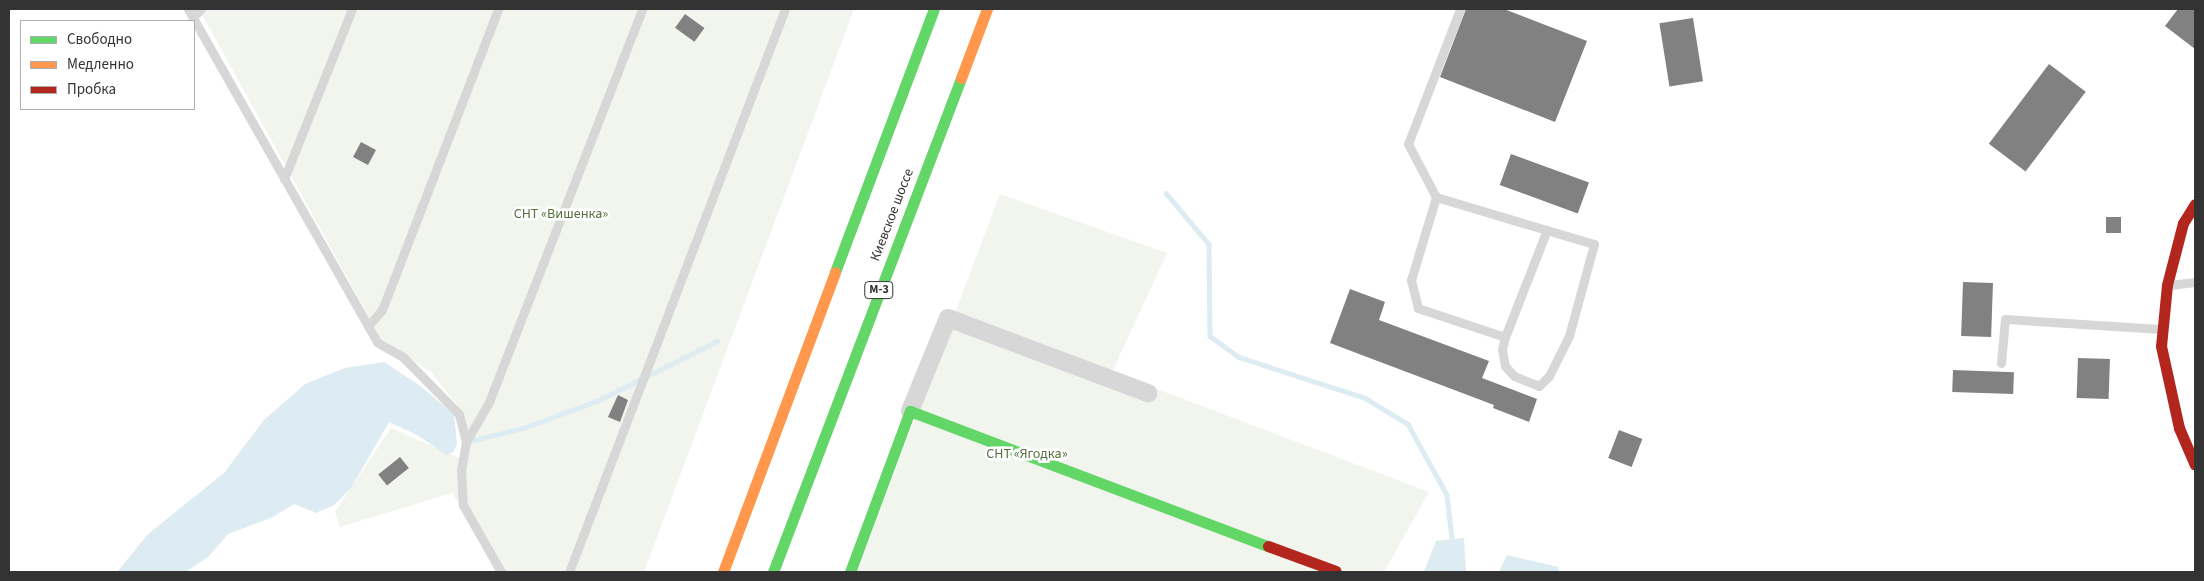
<!DOCTYPE html>
<meta charset="utf-8">
<style>
body{margin:0}
#map{position:relative;width:2204px;height:581px;overflow:hidden;background:#fff;font-family:"Source Sans 3",sans-serif}
div>[style]{position:absolute}
.green>*{inset:0;background:#f1f5ed}
.water>*{inset:0;background:#ddebf3}
.stream>*{height:4.5px;margin:-2.25px;padding:0 2.25px;transform-origin:2.25px;border-radius:2.25px;background:#ddebf3}
.building>*{inset:0;background:#818181;transform-origin:0 0}
.lane>*{height:9px;margin:-4.5px;padding:0 4.5px;transform-origin:4.5px;border-radius:4.5px;background:#d7d7d7}
.street>*{height:18px;margin:-9px;padding:0 9px;transform-origin:9px;border-radius:9px;background:#d7d7d7}
.fast>*{height:11px;margin:-5.5px;padding:0 5.5px;transform-origin:5.5px;border-radius:5.5px;background:#63d668}
.slow>*{height:11px;margin:-5.5px;padding:0 5.5px;transform-origin:5.5px;border-radius:5.5px;background:#ff974d}
.jam>*{height:11px;margin:-5.5px;padding:0 5.5px;transform-origin:5.5px;border-radius:5.5px;background:#b3261e}
span{translate:-50% -50%;white-space:nowrap;text-align:center;line-height:1.15;-webkit-text-stroke:5px #fff;paint-order:stroke}
.shield-label span{padding:1px 4px;background:#fff;border:1px solid;border-radius:4px;-webkit-text-stroke-width:0}
.shield-label{font-size:12px;color:#333;font-weight:700}
.park-label{font-size:14px;color:#56703f}
.street-label{font-size:14px;color:#333}
.frame{position:absolute;inset:0;border:10px solid #333;pointer-events:none}
.legend{position:absolute;left:20px;top:20px;width:175px;height:90px;box-sizing:border-box;background:#fff;border:1px solid #adadad;margin:0;padding:6px 9px;list-style:none;font-size:15px;color:#333}
.legend li{display:flex;align-items:center;gap:10px;height:25px}
.legend b{width:25px;border:1px solid #adadad}
</style>
<div id="map">
<div class="green">
<div style="clip-path:polygon(199px 9px,854px 9px,644px 572px,502px 572px,452px 493px,340px 527px,335px 512px,391px 428px,464px 460px,464px 414px,432px 373px,380px 337px)"></div>
<div style="clip-path:polygon(1000px 194px,1167px 253px,1112px 372px,1429px 492px,1384px 572px,857px 572px)"></div>
</div>
<div class="water">
<div style="clip-path:polygon(384px 362px,419px 385px,454px 414px,457px 444px,453px 452px,447px 455px,417px 435px,389px 422px,351px 488px,334px 505px,316px 513px,294px 504px,273px 517px,228px 534px,209px 556px,186px 572px,117px 572px,148px 534px,224px 473px,264px 420px,305px 384px,345px 368px)"></div>
<div style="clip-path:polygon(1464px 538px,1466px 572px,1424px 572px,1436px 541px)"></div>
<div style="clip-path:polygon(1507px 555px,1559px 567px,1558px 572px,1499px 572px)"></div>
</div>
<div class="stream">
<div style="left:1166px;top:193px;width:67px;rotate:49.9deg"></div>
<div style="left:1209px;top:244px;width:92px;rotate:89.4deg"></div>
<div style="left:1210px;top:336px;width:36px;rotate:36deg"></div>
<div style="left:1239px;top:357px;width:133px;rotate:18deg"></div>
<div style="left:1365px;top:398px;width:50px;rotate:31.2deg"></div>
<div style="left:1408px;top:424px;width:81px;rotate:61.2deg"></div>
<div style="left:1447px;top:495px;width:44px;rotate:83.5deg"></div>
<div style="left:470px;top:441px;width:55px;rotate:-13.8deg"></div>
<div style="left:523px;top:428px;width:81px;rotate:-20.2deg"></div>
<div style="left:599px;top:400px;width:132px;rotate:-26.6deg"></div>
</div>
<div class="building">
<div style="clip-path:polygon(1466px 9px,1504px 9px,1587px 41px,1555px 122px,1440px 77px)"></div>
<div style="clip-path:polygon(2178px 9px,2195px 9px,2195px 49px,2165px 26px)"></div>
<div style="left:685px;top:14px;width:24px;height:17px;rotate:36deg"></div>
<div style="left:1693px;top:18px;width:64px;height:34px;rotate:81deg"></div>
<div style="left:2049px;top:64px;width:46px;height:100px;rotate:37deg"></div>
<div style="left:361px;top:142px;width:17px;height:17px;rotate:28deg"></div>
<div style="left:1511px;top:154px;width:83px;height:33px;rotate:20deg"></div>
<div style="left:2106px;top:217px;width:15px;height:16px"></div>
<div style="left:1963px;top:282px;width:30px;height:54px;rotate:2deg"></div>
<div style="clip-path:polygon(1350px 289px,1385px 302px,1379px 320px,1489px 361px,1482px 378px,1537px 399px,1529px 422px,1493px 408px,1494px 405px,1330px 343px)"></div>
<div style="left:2078px;top:358px;width:32px;height:40px;rotate:2deg"></div>
<div style="left:1953px;top:370px;width:61px;height:22px;rotate:2deg"></div>
<div style="clip-path:polygon(618px 395px,628px 400px,620px 422px,608px 417px)"></div>
<div style="left:1619px;top:430px;width:25px;height:30px;rotate:21deg"></div>
<div style="left:400px;top:457px;width:14px;height:28px;rotate:51deg"></div>
</div>
<div class="lane">
<div style="left:188px;top:9px;width:383px;rotate:60.4deg"></div>
<div style="left:377px;top:342px;width:30px;rotate:30deg"></div>
<div style="left:403px;top:357px;width:80px;rotate:45.5deg"></div>
<div style="left:459px;top:414px;width:29px;rotate:76deg"></div>
<div style="left:466px;top:442px;width:28px;rotate:100deg"></div>
<div style="left:461px;top:470px;width:35px;rotate:87deg"></div>
<div style="left:463px;top:505px;width:77px;rotate:60.4deg"></div>
<div style="left:193px;top:17px;width:11px;rotate:-45deg"></div>
<div style="left:284px;top:179px;width:183px;rotate:-68.2deg"></div>
<div style="left:1436px;top:197px;width:165px;rotate:16.6deg"></div>
<div style="left:1594px;top:244px;width:95px;rotate:105.2deg"></div>
<div style="left:1569px;top:336px;width:45px;rotate:116.6deg"></div>
<div style="left:1549px;top:376px;width:14px;rotate:135deg"></div>
<div style="left:1539px;top:386px;width:27px;rotate:-158deg"></div>
<div style="left:1514px;top:376px;width:13px;rotate:-132deg"></div>
<div style="left:1505px;top:366px;width:17px;rotate:-100deg"></div>
<div style="left:1502px;top:349px;width:12px;rotate:-76deg"></div>
<div style="left:1505px;top:337px;width:92px;rotate:-161.6deg"></div>
<div style="left:1418px;top:308px;width:29px;rotate:-104deg"></div>
<div style="left:1411px;top:280px;width:87px;rotate:-73.2deg"></div>
<div style="left:1436px;top:197px;width:60px;rotate:-117.8deg"></div>
<div style="left:1408px;top:144px;width:145px;rotate:-68.9deg"></div>
<div style="left:2170px;top:285px;width:25px;rotate:-7deg"></div>
<div style="left:368px;top:326px;width:21px;rotate:-49deg"></div>
<div style="left:382px;top:310px;width:323px;rotate:-68.9deg"></div>
<div style="left:1505px;top:337px;width:115px;rotate:-68.6deg"></div>
<div style="left:2001px;top:363px;width:44px;rotate:-84.8deg"></div>
<div style="left:2005px;top:319px;width:156px;rotate:3.7deg"></div>
<div style="left:466px;top:442px;width:46px;rotate:-60.1deg"></div>
<div style="left:489px;top:402px;width:422px;rotate:-68.7deg"></div>
<div style="left:569px;top:572px;width:603px;rotate:-69.01deg"></div>
</div>
<div class="street">
<div style="left:910px;top:411px;width:100px;rotate:-67.8deg"></div>
<div style="left:948px;top:318px;width:214px;rotate:20.6deg"></div>
</div>
<div class="fast">
<div style="left:835px;top:272px;width:281px;rotate:-69.4deg"></div>
<div style="left:773px;top:572px;width:529px;rotate:-69.16deg"></div>
<div style="left:850px;top:572px;width:172px;rotate:-69.6deg"></div>
<div style="left:910px;top:411px;width:383px;rotate:20.7deg"></div>
</div>
<div class="slow">
<div style="left:961px;top:78px;width:74px;rotate:-69.4deg"></div>
<div style="left:723px;top:572px;width:320px;rotate:-69.5deg"></div>
</div>
<div class="jam">
<div style="left:2195px;top:204px;width:22px;rotate:122deg"></div>
<div style="left:2183px;top:223px;width:64px;rotate:104.5deg"></div>
<div style="left:2167px;top:285px;width:61px;rotate:95.6deg"></div>
<div style="left:2161px;top:346px;width:84px;rotate:77.6deg"></div>
<div style="left:2179px;top:428px;width:40px;rotate:66.6deg"></div>
<div style="left:1268px;top:546px;width:72px;rotate:20.2deg"></div>
</div>
<div class="shield-label">
<span style="left:879px;top:290px">М-3</span>
</div>
<div class="park-label">
<span style="left:561px;top:214px">СНТ «Вишенка»</span>
<span style="left:1027px;top:454px">СНТ «Ягодка»</span>
</div>
<div class="street-label">
<span style="left:892px;top:215px;rotate:-69deg">Киевское шоссе</span>
</div>
<div class="frame"></div>
<ul class="legend">
<li><b style="height:6px;background:#63d668"></b>Свободно</li>
<li><b style="height:6px;background:#ff974d"></b>Медленно</li>
<li><b style="height:6px;background:#b3261e"></b>Пробка</li>
</ul>
</div>
